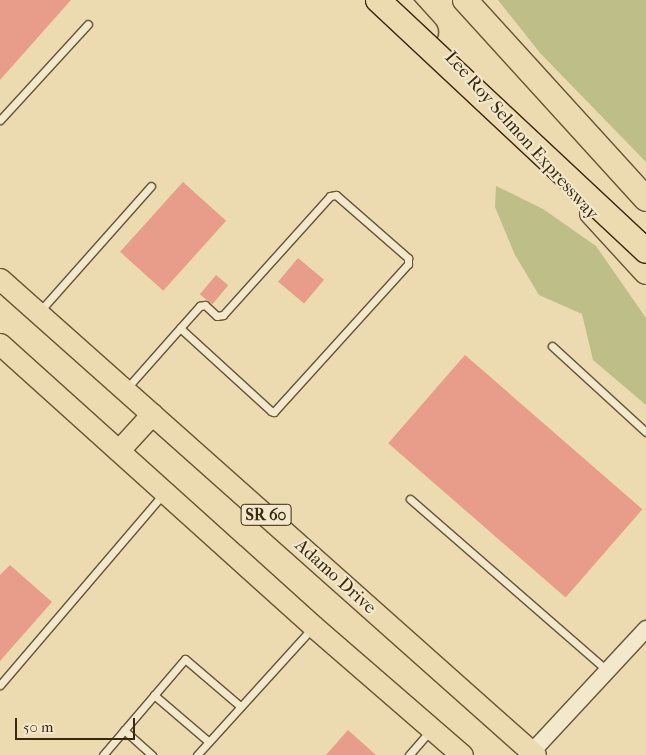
<!DOCTYPE html>
<style>
body{margin:0}
#map{position:relative;width:646px;height:755px;overflow:hidden;background:#ecdbb0;font-family:"IM FELL French Canon",serif}
div>[style]{position:absolute}
.green>*{inset:0;background:#bdbe88}
.building>*{inset:0;background:#e89c8a;transform-origin:0 0}
.roads{filter:drop-shadow(1px 0 #665437) drop-shadow(-1px 0 #665437) drop-shadow(0 1px #665437) drop-shadow(0 -1px #665437)}
.service>*{height:7px;margin:-3.5px;padding:0 3.5px;transform-origin:3.5px;border-radius:3.5px;background:#f3e8cc}
.tertiary>*{height:16px;margin:-8px;padding:0 8px;transform-origin:8px;border-radius:8px;background:#f3e8cc}
.primary>*{height:21px;margin:-10.5px;padding:0 10.5px;transform-origin:10.5px;border-radius:10.5px;background:#ecdbb0}
.motorway>*{height:24px;margin:-12px;padding:0 12px;transform-origin:12px;border-radius:12px;background:#ecdbb0}
.bridges{filter:drop-shadow(1px 0 #3a270f) drop-shadow(-1px 0 #3a270f) drop-shadow(0 1px #3a270f) drop-shadow(0 -1px #3a270f)}
.motorway-bridge>*{height:24px;margin:-12px;padding:0 12px;transform-origin:12px;border-radius:12px;background:#ecdbb0}
span{translate:-50% -50%;white-space:nowrap;text-align:center;line-height:1.15;-webkit-text-stroke:4.5px #f3e8cc;paint-order:stroke}
.shield-label span{padding:1px 4px;background:#f3e8cc;border:1px solid;border-radius:4px;-webkit-text-stroke-width:0}
.shield-label{font-size:16px;color:#3a270f;font-weight:700}
.street-label{font-size:18px;color:#3a270f}
.scale{position:absolute;left:15px;top:718px;width:120px;height:22px;box-sizing:border-box;border:2px solid #3a270f;border-top:0;padding-left:6px;font-size:15px;line-height:18px;white-space:nowrap;color:#3a270f;-webkit-text-stroke:4px #f3e8cc;paint-order:stroke}
</style>
<div id="map">
<div class="green">
<div style="clip-path:polygon(498px 0,646px 0,646px 162px,540px 53px)"></div>
<div style="clip-path:polygon(496px 186px,543px 209px,596px 246px,646px 318px,646px 405px,593px 360px,582px 314px,539px 295px,515px 255px,495px 207px)"></div>
</div>
<div class="building">
<div style="clip-path:polygon(0 0,71px 0,0 80px)"></div>
<div style="left:183px;top:182px;width:58px;height:94px;rotate:42deg"></div>
<div style="left:298px;top:258px;width:34px;height:31px;rotate:40deg"></div>
<div style="left:216px;top:275px;width:16px;height:25px;rotate:40deg"></div>
<div style="left:465px;top:355px;width:235px;height:117px;rotate:41deg"></div>
<div style="clip-path:polygon(10px 565px,52px 602px,0 661px,0 575px)"></div>
<div style="clip-path:polygon(348px 730px,376px 755px,326px 755px)"></div>
</div>
<div class="roads">
<div class="service">
<div style="left:0;top:120px;width:130px;rotate:-47.5deg"></div>
<div style="left:40px;top:311px;width:167px;rotate:-48.4deg"></div>
<div style="left:552px;top:346px;width:127px;rotate:42.5deg"></div>
<div style="left:127px;top:388px;width:80px;rotate:-48.5deg"></div>
<div style="left:180px;top:328px;width:30px;rotate:-48deg"></div>
<div style="left:200px;top:306px;width:5px;rotate:-11deg"></div>
<div style="left:205px;top:305px;width:16px;rotate:43deg"></div>
<div style="left:217px;top:316px;width:6px;rotate:-9deg"></div>
<div style="left:223px;top:315px;width:160px;rotate:-48deg"></div>
<div style="left:330px;top:196px;width:6px;rotate:-9deg"></div>
<div style="left:336px;top:195px;width:96px;rotate:41.2deg"></div>
<div style="left:408px;top:258px;width:6px;rotate:90deg"></div>
<div style="left:408px;top:264px;width:200px;rotate:132.2deg"></div>
<div style="left:274px;top:412px;width:3px;rotate:-162deg"></div>
<div style="left:271px;top:411px;width:123px;rotate:-137.6deg"></div>
<div style="left:410px;top:499px;width:261px;rotate:41deg"></div>
<div style="left:0;top:685px;width:251px;rotate:-49.5deg"></div>
<div style="left:154px;top:695px;width:72px;rotate:40.5deg"></div>
<div style="left:124px;top:730px;width:38px;rotate:42deg"></div>
<div style="left:103px;top:755px;width:126px;rotate:-49.5deg"></div>
<div style="left:185px;top:659px;width:72px;rotate:40.5deg"></div>
<div style="left:197px;top:755px;width:171px;rotate:-47.8deg"></div>
<div style="left:409px;top:755px;width:32px;rotate:-49deg"></div>
</div>
<div class="tertiary">
<div style="left:529px;top:755px;width:172px;rotate:-47.1deg"></div>
</div>
<div class="primary">
<div style="left:0;top:279px;width:716px;rotate:41.66deg"></div>
<div style="left:0;top:344px;width:421px;rotate:42deg"></div>
<div style="left:313px;top:626px;width:197px;rotate:40.9deg"></div>
<div style="left:119px;top:450px;width:49px;rotate:-47.5deg"></div>
</div>
<div class="motorway">
<div style="left:397px;top:0;width:43px;rotate:47.8deg"></div>
<div style="left:465px;top:0;width:269px;rotate:47.7deg"></div>
<div style="left:592px;top:213px;width:80px;rotate:47.5deg"></div>
</div>
</div>
<div class="bridges">
<div class="motorway-bridge">
<div style="left:378px;top:0;width:367px;rotate:43.1deg"></div>
</div>
</div>
<div class="shield-label">
<span style="left:266px;top:515px">SR 60</span>
</div>
<div class="street-label">
<span style="left:521px;top:136px;rotate:48deg">Lee Roy Selmon Expressway</span>
<span style="left:335px;top:577px;rotate:42deg">Adamo Drive</span>
</div>
<div class="scale">50 m</div>
</div>
